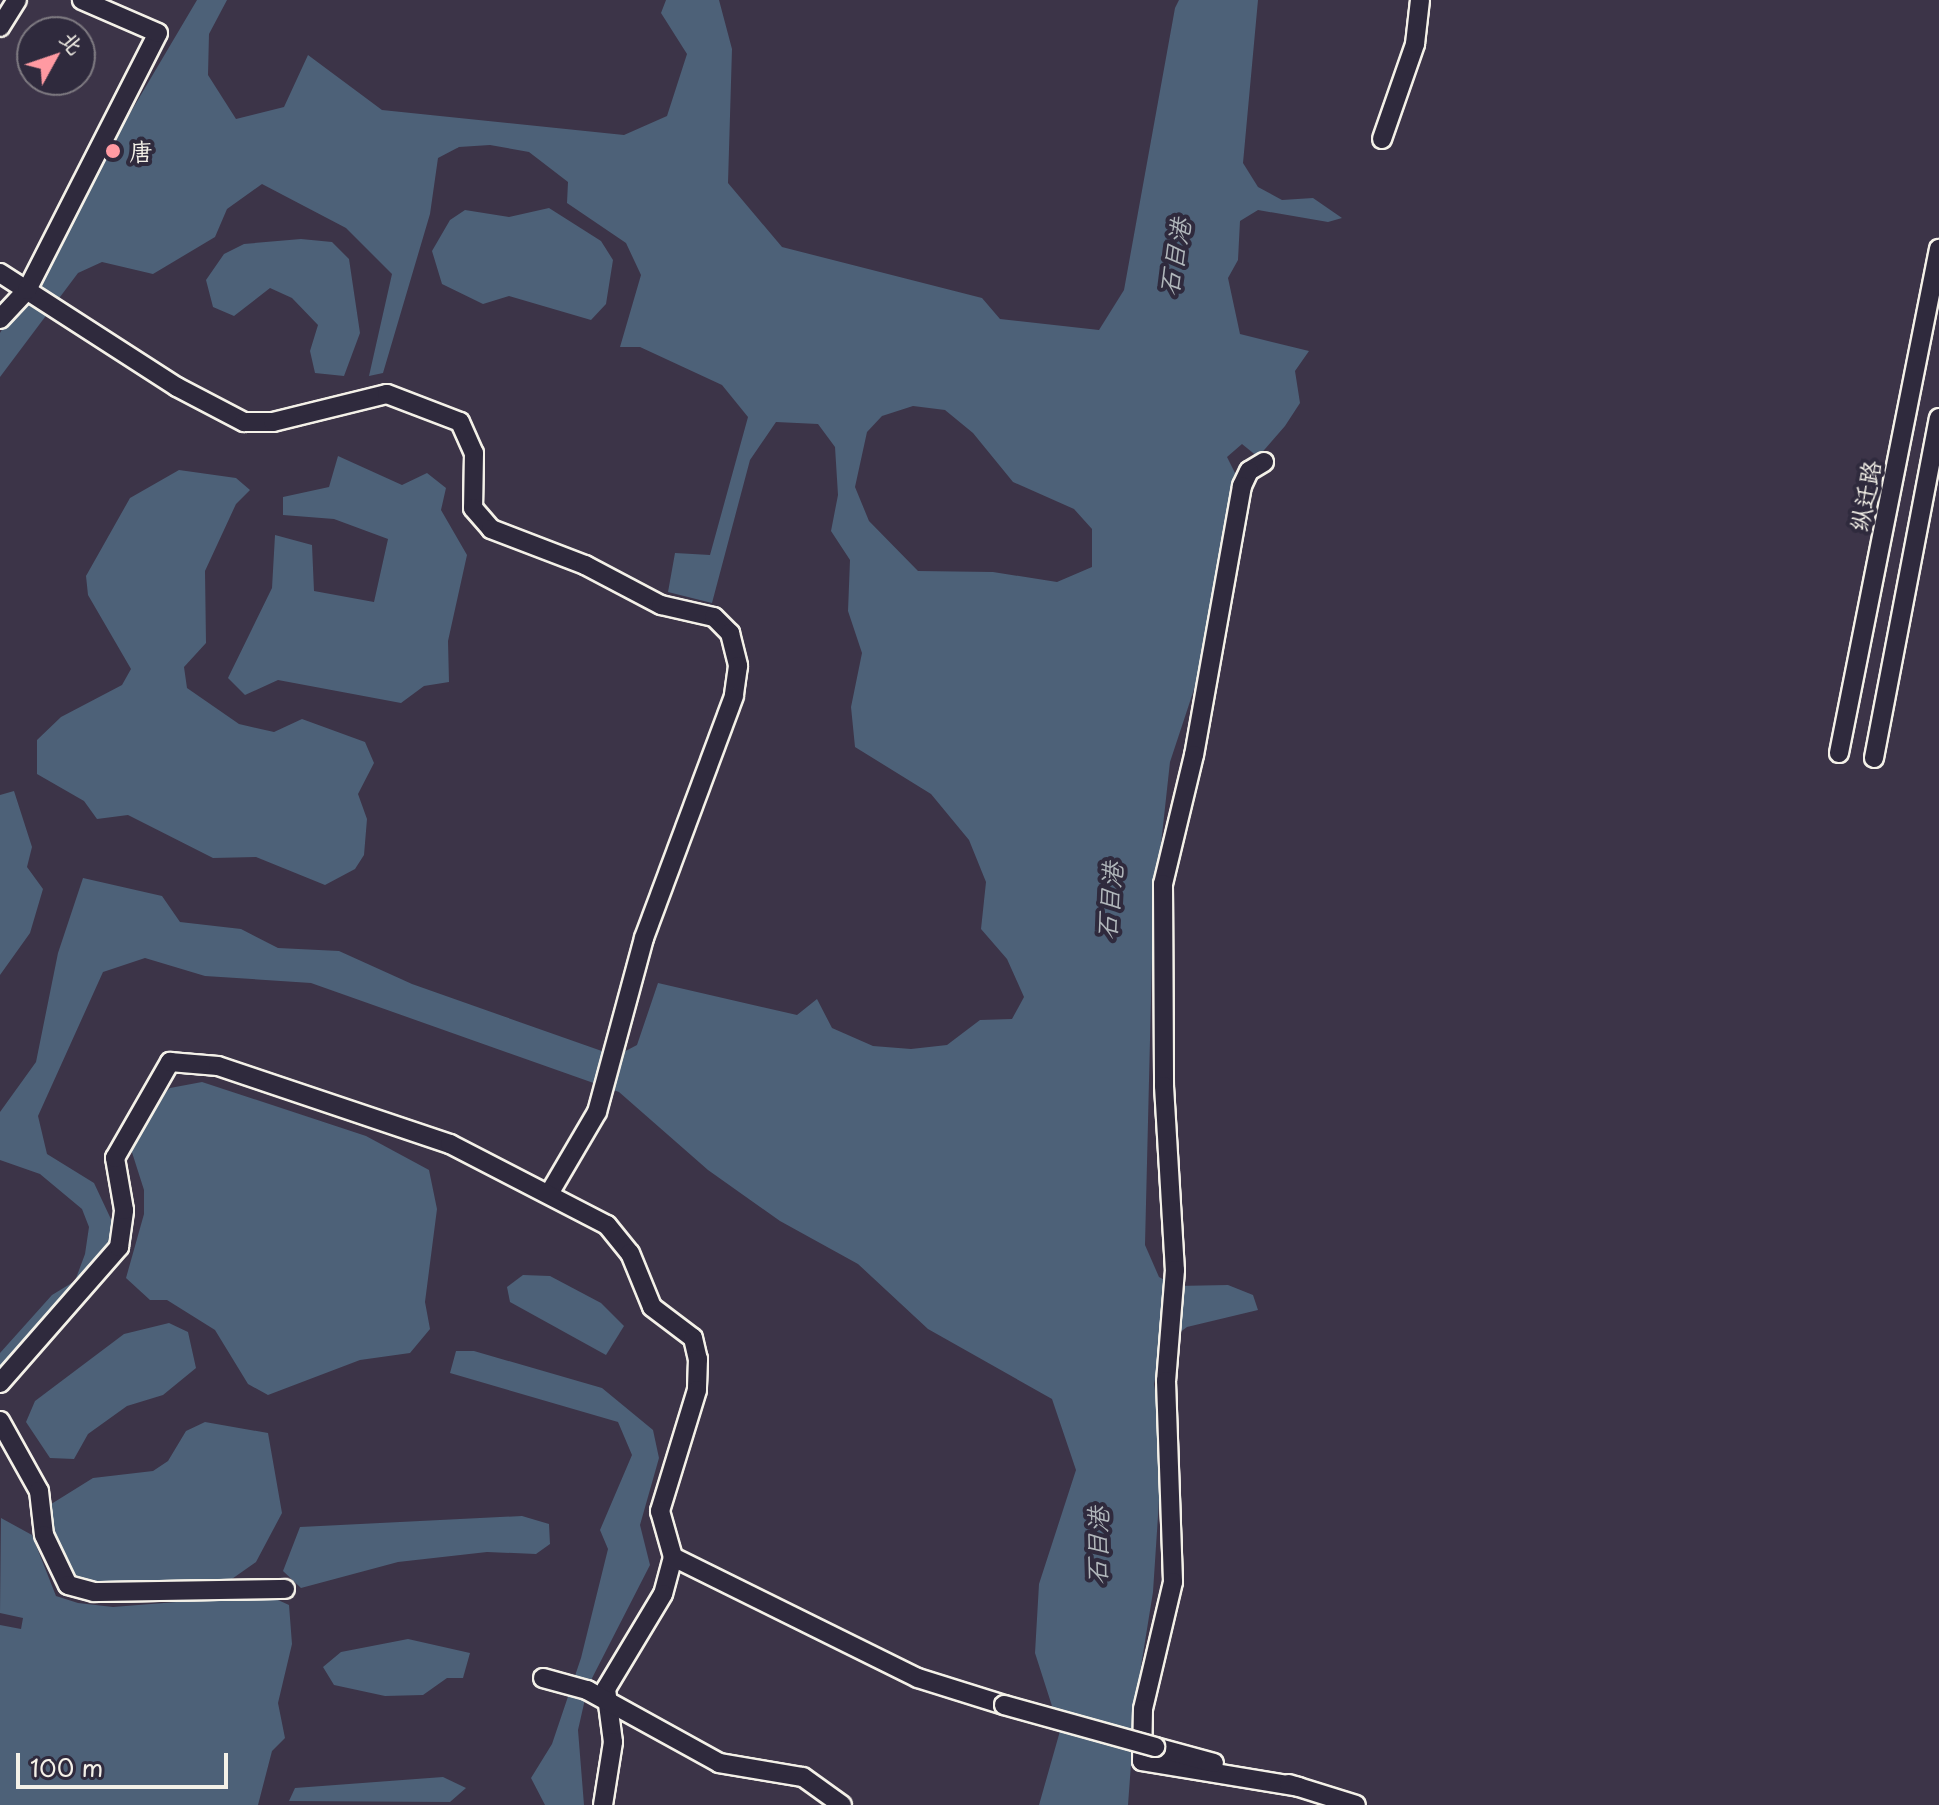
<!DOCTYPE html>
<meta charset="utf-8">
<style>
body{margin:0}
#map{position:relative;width:1939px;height:1805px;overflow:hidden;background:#3c3448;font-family:"Playpen Sans","LXGW WenKai TC",sans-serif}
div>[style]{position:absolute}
.water>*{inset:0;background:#4d6178}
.roads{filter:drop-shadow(2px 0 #f4f1e8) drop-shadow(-2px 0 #f4f1e8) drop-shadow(0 2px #f4f1e8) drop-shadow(0 -2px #f4f1e8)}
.minor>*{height:18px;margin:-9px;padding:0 9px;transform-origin:9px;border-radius:9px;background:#2f2a3d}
.bridges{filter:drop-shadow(2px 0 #f4f1e8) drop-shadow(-2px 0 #f4f1e8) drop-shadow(0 2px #f4f1e8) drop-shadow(0 -2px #f4f1e8)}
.minor-bridge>*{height:18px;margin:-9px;padding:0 9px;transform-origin:9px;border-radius:9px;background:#2f2a3d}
.dots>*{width:22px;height:22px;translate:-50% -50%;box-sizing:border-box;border:4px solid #2f2a3d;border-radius:50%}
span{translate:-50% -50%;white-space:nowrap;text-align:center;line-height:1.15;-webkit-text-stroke:8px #2f2a3d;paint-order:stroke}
.poi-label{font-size:24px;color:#f4f1e8}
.left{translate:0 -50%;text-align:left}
.street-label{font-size:24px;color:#f4f1e8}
.water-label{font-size:26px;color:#b1b7bb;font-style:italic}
.north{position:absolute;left:16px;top:16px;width:80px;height:80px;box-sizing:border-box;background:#2f2a3d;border:2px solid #7e7a81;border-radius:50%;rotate:50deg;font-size:22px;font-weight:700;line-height:32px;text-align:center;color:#f4f1e8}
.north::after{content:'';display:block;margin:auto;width:28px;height:36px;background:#ff9aa2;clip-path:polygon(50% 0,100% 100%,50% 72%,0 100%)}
.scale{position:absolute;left:16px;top:1753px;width:212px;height:36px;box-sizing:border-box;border:4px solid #f4f1e8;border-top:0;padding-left:10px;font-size:24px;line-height:28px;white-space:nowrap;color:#f4f1e8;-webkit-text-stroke:6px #2f2a3d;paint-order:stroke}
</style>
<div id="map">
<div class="water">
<div style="clip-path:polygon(evenodd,197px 0,227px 0,209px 34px,208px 75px,236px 119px,284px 107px,308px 55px,382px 110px,624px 135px,667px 116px,687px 54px,661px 13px,666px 0,719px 0,732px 49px,728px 183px,782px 247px,982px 298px,1000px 319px,1099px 330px,1124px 290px,1175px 8px,1179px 0,1258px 0,1243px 163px,1258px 187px,1282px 200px,1313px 198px,1342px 218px,1328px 222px,1258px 210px,1240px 221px,1238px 260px,1228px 278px,1240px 334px,1309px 351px,1295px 371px,1300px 403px,1285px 426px,1258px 457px,1242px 444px,1227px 457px,1239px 481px,1209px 644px,1170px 762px,1153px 917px,1145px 1245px,1159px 1277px,1176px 1286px,1228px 1285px,1253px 1295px,1258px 1310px,1187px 1327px,1163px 1345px,1154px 1384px,1163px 1440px,1153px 1592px,1136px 1697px,1128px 1805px,1039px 1805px,1060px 1731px,1035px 1653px,1039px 1584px,1076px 1470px,1052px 1399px,928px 1329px,858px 1264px,780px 1221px,708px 1170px,619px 1092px,311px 983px,205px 976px,145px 958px,103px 972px,38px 1116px,47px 1154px,94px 1183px,117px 1232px,88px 1283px,0 1379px,0 1353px,52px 1295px,75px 1281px,85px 1254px,89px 1227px,82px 1209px,40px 1174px,0 1160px,0 1112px,36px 1062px,58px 953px,83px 878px,162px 896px,180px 922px,241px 929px,278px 948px,339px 951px,412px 984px,616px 1056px,637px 1045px,658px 983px,797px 1015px,817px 999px,832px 1028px,873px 1046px,911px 1049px,947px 1045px,980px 1020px,1012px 1019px,1024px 997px,1007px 959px,981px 929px,986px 882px,969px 840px,931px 794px,855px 747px,851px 707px,862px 653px,848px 611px,850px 560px,831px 531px,838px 495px,835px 447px,818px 424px,776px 422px,750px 460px,712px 603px,668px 592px,675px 553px,710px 555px,748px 417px,722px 385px,640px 347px,620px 347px,641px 275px,626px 243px,567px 203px,568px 182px,529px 152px,490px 145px,459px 147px,438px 158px,430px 214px,383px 373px,369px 376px,392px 274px,346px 228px,262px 184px,227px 209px,215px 237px,153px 274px,102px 262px,78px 273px,0 377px,0 333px,197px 0,913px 406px,945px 410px,973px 433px,1013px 482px,1074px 509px,1092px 529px,1092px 567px,1057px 582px,993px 572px,918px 571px,869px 521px,855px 487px,867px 432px,882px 416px,913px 406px)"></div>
<div style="clip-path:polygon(549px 208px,601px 241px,613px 260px,606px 304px,591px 320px,509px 296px,483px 304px,442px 284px,432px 251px,450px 220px,465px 210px,509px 217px)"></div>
<div style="clip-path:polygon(301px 239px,332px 242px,349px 259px,360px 333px,344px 376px,315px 373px,310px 351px,318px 325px,292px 298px,270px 288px,234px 316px,213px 307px,206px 280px,224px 254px,244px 244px)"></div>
<div style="clip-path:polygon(338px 456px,402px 485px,427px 473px,446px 488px,441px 510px,467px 555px,448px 641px,449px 682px,424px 686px,401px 703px,278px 680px,245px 695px,228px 678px,272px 588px,275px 535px,312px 545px,314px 591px,374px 602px,388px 539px,334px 519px,283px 515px,283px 497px,329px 487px)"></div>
<div style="clip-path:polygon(179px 470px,236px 478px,250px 490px,236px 504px,205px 571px,206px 643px,184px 667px,187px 688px,239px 724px,274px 732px,302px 719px,365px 742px,374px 763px,358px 794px,367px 819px,364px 855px,355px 869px,325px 885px,256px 857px,213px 858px,128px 815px,97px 819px,84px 801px,37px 774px,37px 740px,61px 717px,122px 685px,131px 669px,88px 595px,86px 576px,130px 498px)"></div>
<div style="clip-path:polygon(14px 791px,32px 847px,27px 867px,43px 889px,30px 933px,0 975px,0 795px)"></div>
<div style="clip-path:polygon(202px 1082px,366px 1136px,429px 1170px,437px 1209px,425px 1302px,430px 1329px,410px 1353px,360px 1360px,268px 1395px,248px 1384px,215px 1330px,167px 1300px,150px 1300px,126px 1278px,144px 1214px,144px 1190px,129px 1143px,139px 1118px,170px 1088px)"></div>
<div style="clip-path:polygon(523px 1275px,550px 1276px,601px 1303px,624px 1326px,606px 1355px,510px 1302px,507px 1287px)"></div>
<div style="clip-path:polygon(169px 1323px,188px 1332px,196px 1368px,163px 1395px,127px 1406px,88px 1434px,74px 1459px,50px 1458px,26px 1422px,35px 1401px,124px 1334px)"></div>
<div style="clip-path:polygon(456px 1351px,474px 1351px,602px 1388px,653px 1430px,659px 1458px,640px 1525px,650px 1565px,588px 1686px,578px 1730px,584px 1805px,545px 1805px,531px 1778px,552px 1744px,581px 1658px,608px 1549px,600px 1530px,632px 1455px,618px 1422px,450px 1373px)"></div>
<div style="clip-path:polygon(205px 1422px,268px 1433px,282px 1513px,256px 1562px,229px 1581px,85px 1595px,66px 1587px,49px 1534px,48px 1506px,93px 1478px,153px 1471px,168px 1461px,186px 1431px)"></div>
<div style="clip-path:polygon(522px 1516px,549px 1524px,550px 1544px,536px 1554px,487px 1552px,398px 1562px,301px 1588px,283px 1571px,300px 1527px)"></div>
<div style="clip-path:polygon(1px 1518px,32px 1535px,56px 1596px,78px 1603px,113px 1607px,267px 1595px,289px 1605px,292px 1644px,278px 1703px,285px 1738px,272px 1751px,258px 1805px,0 1805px,0 1625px,21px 1629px,23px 1618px,0 1613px)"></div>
<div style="clip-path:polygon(408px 1639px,470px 1653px,463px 1678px,447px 1678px,423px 1695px,385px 1696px,334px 1685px,323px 1667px,341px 1652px)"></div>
<div style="clip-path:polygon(443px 1777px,466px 1788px,450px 1802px,289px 1801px,295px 1788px)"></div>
</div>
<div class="roads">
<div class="minor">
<div style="left:0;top:27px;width:32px;rotate:-58deg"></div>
<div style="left:1382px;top:139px;width:101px;rotate:-70.8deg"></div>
<div style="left:1415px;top:44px;width:44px;rotate:-83.5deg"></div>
<div style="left:0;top:273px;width:211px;rotate:32.8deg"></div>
<div style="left:177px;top:387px;width:76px;rotate:27.6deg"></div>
<div style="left:244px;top:422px;width:29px"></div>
<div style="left:273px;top:422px;width:117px;rotate:-13.8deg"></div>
<div style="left:387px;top:394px;width:78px;rotate:21deg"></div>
<div style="left:460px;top:422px;width:34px;rotate:66deg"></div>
<div style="left:474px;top:453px;width:55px;rotate:91deg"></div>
<div style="left:473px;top:508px;width:28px;rotate:49deg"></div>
<div style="left:491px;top:529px;width:101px;rotate:21deg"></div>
<div style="left:585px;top:565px;width:86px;rotate:27.8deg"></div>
<div style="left:661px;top:605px;width:54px;rotate:12.8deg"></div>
<div style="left:714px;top:617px;width:23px;rotate:45deg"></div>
<div style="left:730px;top:633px;width:34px;rotate:76deg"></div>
<div style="left:738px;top:666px;width:30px;rotate:98deg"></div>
<div style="left:734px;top:696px;width:258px;rotate:110.4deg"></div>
<div style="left:644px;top:938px;width:180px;rotate:105.1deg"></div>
<div style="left:597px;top:1112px;width:93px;rotate:120.4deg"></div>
<div style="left:0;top:319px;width:40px;rotate:-47deg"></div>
<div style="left:27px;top:290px;width:288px;rotate:-63deg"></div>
<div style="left:158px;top:33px;width:83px;rotate:-156.5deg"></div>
<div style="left:1264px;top:462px;width:17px;rotate:149deg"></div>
<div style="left:1249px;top:471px;width:17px;rotate:115deg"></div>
<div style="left:1242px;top:486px;width:273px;rotate:100.1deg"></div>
<div style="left:1194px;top:755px;width:133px;rotate:103.5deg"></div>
<div style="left:1163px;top:884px;width:202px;rotate:89.7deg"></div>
<div style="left:1164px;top:1086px;width:184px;rotate:86.6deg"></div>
<div style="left:1175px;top:1270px;width:111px;rotate:94.6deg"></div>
<div style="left:1166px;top:1381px;width:201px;rotate:88deg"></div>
<div style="left:1173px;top:1582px;width:130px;rotate:103.3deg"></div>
<div style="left:1143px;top:1709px;width:52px;rotate:91.1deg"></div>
<div style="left:1142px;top:1761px;width:159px;rotate:9.4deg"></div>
<div style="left:1839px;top:753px;width:514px;rotate:-78.78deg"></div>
<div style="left:1874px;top:758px;width:346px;rotate:-79.2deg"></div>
<div style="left:0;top:1383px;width:181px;rotate:-48.8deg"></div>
<div style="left:119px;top:1247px;width:37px;rotate:-82deg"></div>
<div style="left:124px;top:1210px;width:53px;rotate:-99.8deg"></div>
<div style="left:115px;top:1158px;width:111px;rotate:-60.2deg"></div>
<div style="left:170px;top:1062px;width:48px;rotate:4.8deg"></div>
<div style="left:218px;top:1066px;width:245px;rotate:18.6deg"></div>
<div style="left:450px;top:1144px;width:177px;rotate:27.3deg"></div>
<div style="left:607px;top:1225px;width:36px;rotate:51deg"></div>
<div style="left:630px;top:1253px;width:58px;rotate:67.8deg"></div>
<div style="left:652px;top:1307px;width:51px;rotate:37.1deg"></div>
<div style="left:693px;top:1338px;width:22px;rotate:77deg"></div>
<div style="left:698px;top:1359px;width:31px;rotate:92deg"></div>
<div style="left:697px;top:1390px;width:127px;rotate:107deg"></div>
<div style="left:660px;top:1511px;width:48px;rotate:74.2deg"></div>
<div style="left:673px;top:1557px;width:38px;rotate:105deg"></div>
<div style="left:663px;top:1594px;width:111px;rotate:121deg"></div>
<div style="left:606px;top:1689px;width:53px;rotate:82.5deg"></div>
<div style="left:613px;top:1742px;width:64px;rotate:99deg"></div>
<div style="left:0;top:1421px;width:80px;rotate:60.9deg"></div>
<div style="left:39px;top:1491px;width:44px;rotate:83.5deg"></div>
<div style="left:44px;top:1535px;width:55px;rotate:64.4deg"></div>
<div style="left:68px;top:1585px;width:27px;rotate:15deg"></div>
<div style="left:94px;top:1592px;width:191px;rotate:-0.9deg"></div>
<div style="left:673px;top:1557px;width:273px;rotate:26.3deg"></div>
<div style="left:918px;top:1678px;width:90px;rotate:17.4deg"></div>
<div style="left:543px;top:1678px;width:46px;rotate:15.3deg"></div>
<div style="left:587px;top:1690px;width:151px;rotate:28.9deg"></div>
<div style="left:719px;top:1763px;width:85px;rotate:9.5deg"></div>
<div style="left:803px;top:1777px;width:48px;rotate:35.7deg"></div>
<div style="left:1155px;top:1747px;width:61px;rotate:15.2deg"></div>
<div style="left:1289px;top:1784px;width:70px;rotate:17.4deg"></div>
</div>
</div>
<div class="bridges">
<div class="minor-bridge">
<div style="left:1004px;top:1705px;width:157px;rotate:15.5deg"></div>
</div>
</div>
<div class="dots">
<div style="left:113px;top:151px;background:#ff9aa2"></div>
</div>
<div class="poi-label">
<span class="left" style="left:129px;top:151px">唐</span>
</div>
<div class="street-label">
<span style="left:1865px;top:496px;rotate:-79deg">纵迁路</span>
</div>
<div class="water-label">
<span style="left:1174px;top:257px;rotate:-80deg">石目港</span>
<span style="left:1109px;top:901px;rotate:-85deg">石目港</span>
<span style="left:1097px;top:1546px;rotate:-89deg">石目港</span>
</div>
<div class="north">北</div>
<div class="scale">100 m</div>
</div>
